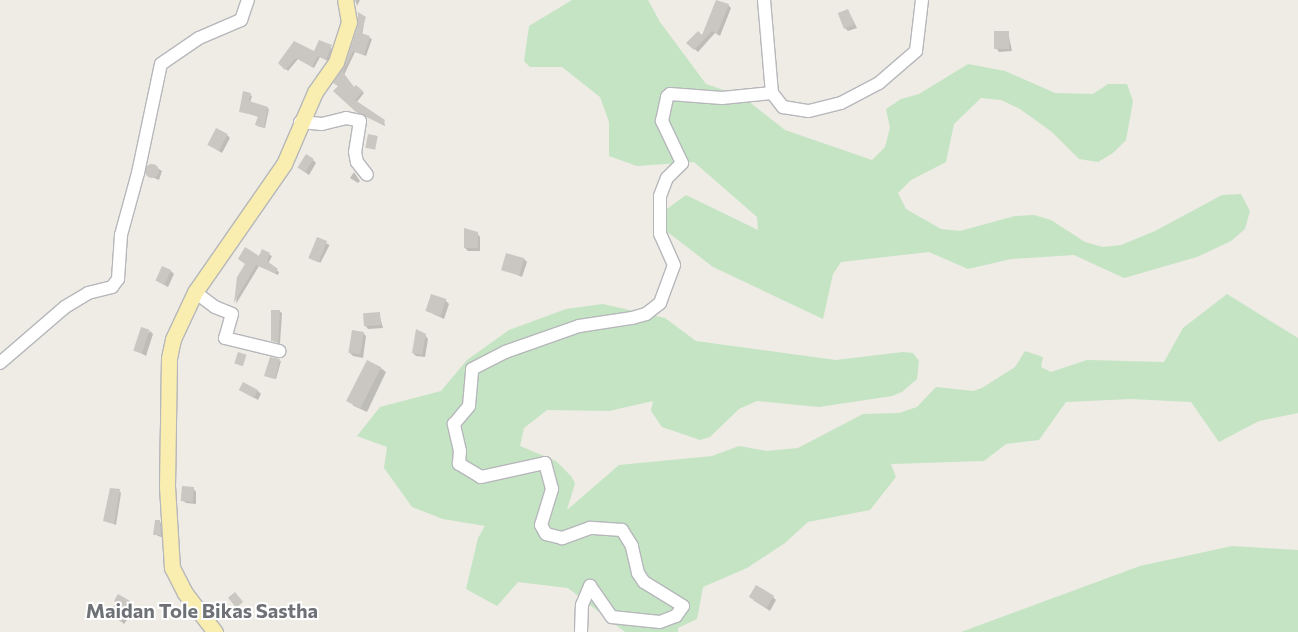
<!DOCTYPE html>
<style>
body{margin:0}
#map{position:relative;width:1298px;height:632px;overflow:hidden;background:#eeece5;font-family:Commissioner,sans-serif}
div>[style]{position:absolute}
.green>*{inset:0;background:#c4e4c4}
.shadow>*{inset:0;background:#0003;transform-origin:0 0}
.building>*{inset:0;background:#cac7c2;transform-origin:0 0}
.round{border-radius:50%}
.roads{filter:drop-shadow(1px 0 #b6b7bb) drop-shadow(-1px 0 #b6b7bb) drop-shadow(0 1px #b6b7bb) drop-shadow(0 -1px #b6b7bb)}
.minor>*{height:12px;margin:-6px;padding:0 6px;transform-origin:6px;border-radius:6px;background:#fff}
.major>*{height:15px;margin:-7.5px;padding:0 7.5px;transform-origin:7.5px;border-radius:7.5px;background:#f9eeb0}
span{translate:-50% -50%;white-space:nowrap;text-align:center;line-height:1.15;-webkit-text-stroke:4px #fff;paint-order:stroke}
.neighbourhood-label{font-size:20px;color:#6e7277;font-weight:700}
</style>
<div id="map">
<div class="green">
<div style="clip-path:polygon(572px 0,648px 0,660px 22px,706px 84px,743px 97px,785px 130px,872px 160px,885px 147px,890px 128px,886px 109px,901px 99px,919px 94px,968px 64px,1005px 71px,1055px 93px,1093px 94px,1108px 84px,1127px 84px,1133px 101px,1126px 140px,1113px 153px,1098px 162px,1079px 159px,1052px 132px,1020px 109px,1001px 100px,981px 98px,954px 124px,946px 162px,911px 180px,898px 193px,906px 209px,941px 229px,960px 231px,1015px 216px,1034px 215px,1051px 220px,1085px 242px,1103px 247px,1121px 245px,1155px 231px,1222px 195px,1241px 194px,1250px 211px,1245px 229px,1231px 241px,1197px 257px,1124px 278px,1074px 255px,1011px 259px,968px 269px,929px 252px,841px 262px,833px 274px,823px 319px,713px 267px,652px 220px,686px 195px,758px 230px,757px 217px,694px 162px,637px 166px,609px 156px,609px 122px,600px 97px,562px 67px,530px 67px,524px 61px,529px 26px)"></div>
<div style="clip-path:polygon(1227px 294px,1298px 338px,1298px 413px,1259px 421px,1219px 442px,1191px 402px,1131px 399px,1066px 402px,1039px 440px,1006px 444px,984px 461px,891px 464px,896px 477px,870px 510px,808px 522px,785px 543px,747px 568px,703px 587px,697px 619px,678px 628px,678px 632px,625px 632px,568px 588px,518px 582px,497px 606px,466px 589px,478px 538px,485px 526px,443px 519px,412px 507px,384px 468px,387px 447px,357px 436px,380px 407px,441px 391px,467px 360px,509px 330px,566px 309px,603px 304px,665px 318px,696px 341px,836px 360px,903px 352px,913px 353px,919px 361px,917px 379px,902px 392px,892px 396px,819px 407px,757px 401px,739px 409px,710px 437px,700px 440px,662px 427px,651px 411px,653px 401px,609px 411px,547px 410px,524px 428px,520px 446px,556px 461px,571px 476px,575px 483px,567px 510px,619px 465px,712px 456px,739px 446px,767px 451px,798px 448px,863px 414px,899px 413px,917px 407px,936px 387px,973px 391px,982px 388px,1015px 367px,1025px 351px,1043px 357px,1041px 367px,1051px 372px,1087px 360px,1164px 362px,1183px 328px)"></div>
<div style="clip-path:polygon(1232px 546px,1298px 550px,1298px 632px,961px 632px,1140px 566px)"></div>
</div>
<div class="shadow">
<div style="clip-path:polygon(355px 0,360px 0,357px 6px,357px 5px)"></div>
<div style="clip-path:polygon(728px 5px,731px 8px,720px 36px,715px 33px,698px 52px,688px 43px,703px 37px)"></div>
<div style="clip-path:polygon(848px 10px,857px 28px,848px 31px,845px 28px)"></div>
<div style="clip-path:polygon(365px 18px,362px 35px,372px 39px,366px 56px,355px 52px,344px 75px,355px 89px,357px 87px,364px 93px,356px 103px,384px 121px,385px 126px,360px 113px,336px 84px)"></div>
<div style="clip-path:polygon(1008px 32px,1012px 51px,999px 52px,996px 48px)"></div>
<div style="clip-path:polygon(294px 43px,315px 52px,333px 48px,328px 61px,320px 57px,314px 68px,298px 59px,288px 71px,280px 63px)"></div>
<div style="clip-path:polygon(244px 92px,252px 96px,250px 103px,269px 109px,265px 128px,257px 126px,259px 117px,240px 111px)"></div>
<div style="clip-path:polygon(227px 135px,230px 138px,222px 153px,209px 145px)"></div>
<div style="clip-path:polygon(313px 160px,316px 163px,309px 175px,299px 168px)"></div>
<div style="clip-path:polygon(150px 164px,162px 171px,159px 180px,147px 175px)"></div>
<div style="clip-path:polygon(354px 172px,360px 181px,358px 183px,350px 178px)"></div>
<div style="clip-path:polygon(477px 233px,480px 237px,480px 251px,468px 251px,465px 248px)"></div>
<div style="left:318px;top:239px;width:13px;height:20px;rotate:27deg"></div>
<div style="clip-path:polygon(263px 251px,272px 256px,268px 264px,279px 272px,278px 275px,259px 266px,236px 304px,239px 278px)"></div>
<div style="clip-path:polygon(524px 259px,527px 262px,522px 277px,503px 269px)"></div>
<div style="clip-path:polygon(171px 271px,174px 274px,168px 287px,157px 281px)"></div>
<div style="clip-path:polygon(445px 300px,449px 304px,444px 319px,427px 311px)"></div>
<div style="clip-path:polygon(279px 311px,282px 313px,280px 344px,272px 340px)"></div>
<div style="clip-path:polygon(379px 313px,383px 328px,368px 329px,365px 325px)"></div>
<div style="clip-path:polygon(150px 331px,153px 334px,146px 356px,135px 350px)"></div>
<div style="clip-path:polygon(363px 333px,366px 336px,363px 358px,353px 356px,350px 353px)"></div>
<div style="clip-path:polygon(425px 335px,428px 339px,425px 357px,416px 356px,413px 353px)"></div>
<div style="clip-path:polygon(271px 359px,281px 361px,276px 379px,265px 376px)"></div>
<div style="clip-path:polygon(381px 368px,386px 372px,367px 412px,354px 406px,349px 401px)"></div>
<div style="clip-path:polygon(241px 390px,258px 391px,261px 394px,258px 400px)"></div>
<div style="clip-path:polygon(193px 488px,196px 492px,196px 504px,186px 503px,182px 500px)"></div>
<div style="clip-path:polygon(119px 491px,121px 493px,116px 525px,105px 521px)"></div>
<div style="clip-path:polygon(159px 521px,162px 524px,163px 538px,154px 534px)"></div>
<div style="clip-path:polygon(773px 597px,776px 600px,770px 611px,753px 600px)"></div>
<div style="clip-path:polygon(129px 602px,131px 604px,125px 613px,129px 617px,124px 624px,111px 612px)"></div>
</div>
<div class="building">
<div style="clip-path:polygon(716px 0,729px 4px,717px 34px,712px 31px,694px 50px,686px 43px,698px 31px,702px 35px)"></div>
<div style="left:848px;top:9px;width:17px;height:11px;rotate:69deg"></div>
<div style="clip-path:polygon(358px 12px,366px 17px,361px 33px,370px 36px,364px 55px,353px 51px,343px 72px,354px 87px,356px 85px,363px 91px,355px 100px,385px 120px,383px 125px,356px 112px,333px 91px,338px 86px,333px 83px,345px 65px,358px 25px)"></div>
<div style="left:994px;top:31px;width:15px;height:18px"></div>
<div style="clip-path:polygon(319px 40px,332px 45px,326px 60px,318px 56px,312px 67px,296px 58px,285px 70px,278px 63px,294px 41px,314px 51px)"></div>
<div style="clip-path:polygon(243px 91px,251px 93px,249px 101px,268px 107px,264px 128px,255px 125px,258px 116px,239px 112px)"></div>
<div style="left:216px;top:128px;width:13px;height:19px;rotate:27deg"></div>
<div style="left:368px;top:134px;width:10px;height:14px;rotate:11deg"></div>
<div style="left:306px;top:154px;width:9px;height:16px;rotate:32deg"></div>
<div class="round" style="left:145px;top:164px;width:14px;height:14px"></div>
<div style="clip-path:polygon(464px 228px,478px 232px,478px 248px,464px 248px)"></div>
<div style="left:317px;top:237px;width:11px;height:23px;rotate:22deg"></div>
<div style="clip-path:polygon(245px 247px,259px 256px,262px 249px,270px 253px,267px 261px,278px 269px,275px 273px,256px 265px,234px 303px,237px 277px,245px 264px,238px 259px)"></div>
<div style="left:506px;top:253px;width:19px;height:18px;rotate:16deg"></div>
<div style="left:162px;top:266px;width:10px;height:16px;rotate:24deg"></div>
<div style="left:431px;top:294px;width:16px;height:18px;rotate:18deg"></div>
<div style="clip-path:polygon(271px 310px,280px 310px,278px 342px,271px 341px)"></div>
<div style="left:380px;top:312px;width:13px;height:17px;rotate:86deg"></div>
<div style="left:141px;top:327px;width:9px;height:25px;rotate:18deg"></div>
<div style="clip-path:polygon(416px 329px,426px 334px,422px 355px,412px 353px)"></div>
<div style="left:352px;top:330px;width:12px;height:23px;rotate:9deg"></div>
<div style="left:238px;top:352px;width:9px;height:12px;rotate:18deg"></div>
<div style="clip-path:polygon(270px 357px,280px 359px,275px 379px,264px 376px)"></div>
<div style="left:367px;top:360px;width:16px;height:46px;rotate:27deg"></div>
<div style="left:243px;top:382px;width:17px;height:9px;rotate:28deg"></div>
<div style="left:182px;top:486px;width:12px;height:15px;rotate:5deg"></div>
<div style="clip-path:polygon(110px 488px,120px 489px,114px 524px,103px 521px)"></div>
<div style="clip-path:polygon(155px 520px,160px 520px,161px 535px,153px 535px)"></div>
<div style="left:756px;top:585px;width:21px;height:14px;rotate:31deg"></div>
<div style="left:235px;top:592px;width:13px;height:9px;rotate:51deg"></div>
<div style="clip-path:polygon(118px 594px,130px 601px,124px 610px,128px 614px,121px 622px,109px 612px,116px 603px,114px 601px)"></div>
</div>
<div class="roads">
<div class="minor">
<div style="left:764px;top:0;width:93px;rotate:85.1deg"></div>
<div style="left:772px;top:93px;width:18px;rotate:52deg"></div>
<div style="left:783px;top:107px;width:26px;rotate:9deg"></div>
<div style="left:809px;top:111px;width:33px;rotate:-14deg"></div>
<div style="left:841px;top:103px;width:43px;rotate:-27.8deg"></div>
<div style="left:879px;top:83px;width:49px;rotate:-40.9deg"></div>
<div style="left:916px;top:51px;width:51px;rotate:-83.3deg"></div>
<div style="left:300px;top:122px;width:22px;rotate:5deg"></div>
<div style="left:322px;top:124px;width:25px;rotate:-14deg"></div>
<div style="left:346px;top:118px;width:14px;rotate:12deg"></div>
<div style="left:360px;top:121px;width:31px;rotate:99deg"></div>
<div style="left:355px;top:152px;width:10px;rotate:79deg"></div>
<div style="left:357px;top:162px;width:16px;rotate:52deg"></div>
<div style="left:195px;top:292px;width:25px;rotate:37deg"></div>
<div style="left:215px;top:307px;width:18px;rotate:22deg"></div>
<div style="left:232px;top:314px;width:25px;rotate:106deg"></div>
<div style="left:225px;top:338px;width:56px;rotate:13.5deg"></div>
<div style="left:0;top:363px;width:86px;rotate:-40.7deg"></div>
<div style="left:65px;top:307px;width:27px;rotate:-31deg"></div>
<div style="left:88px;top:293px;width:25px;rotate:-14deg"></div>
<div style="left:112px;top:287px;width:10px;rotate:-53deg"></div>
<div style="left:118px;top:279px;width:44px;rotate:-86.1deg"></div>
<div style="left:121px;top:235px;width:64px;rotate:-74.7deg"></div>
<div style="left:138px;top:173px;width:111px;rotate:-78.1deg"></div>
<div style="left:161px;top:64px;width:46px;rotate:-34.4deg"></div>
<div style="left:199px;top:38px;width:46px;rotate:-23.2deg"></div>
<div style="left:241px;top:20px;width:21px;rotate:-71deg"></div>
<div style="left:581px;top:632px;width:27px;rotate:-88deg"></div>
<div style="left:582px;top:605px;width:21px;rotate:-67deg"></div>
<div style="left:590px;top:586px;width:38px;rotate:55deg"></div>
<div style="left:612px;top:617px;width:48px;rotate:5.9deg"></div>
<div style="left:660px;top:622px;width:17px;rotate:-21deg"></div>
<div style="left:676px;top:616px;width:12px;rotate:-55deg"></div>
<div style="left:683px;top:606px;width:46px;rotate:-148.4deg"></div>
<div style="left:644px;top:582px;width:11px;rotate:-124deg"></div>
<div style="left:638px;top:573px;width:28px;rotate:-103deg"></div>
<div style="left:632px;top:546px;width:19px;rotate:-122deg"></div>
<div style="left:622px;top:530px;width:32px;rotate:-176deg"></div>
<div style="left:590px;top:528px;width:30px;rotate:160deg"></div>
<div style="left:562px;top:538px;width:16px;rotate:-166deg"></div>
<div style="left:546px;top:534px;width:10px;rotate:-119deg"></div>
<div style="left:541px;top:525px;width:38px;rotate:-73deg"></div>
<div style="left:552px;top:489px;width:27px;rotate:-105deg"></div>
<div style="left:545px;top:463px;width:66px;rotate:167.7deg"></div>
<div style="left:481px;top:477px;width:26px;rotate:-149deg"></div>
<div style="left:459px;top:464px;width:13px;rotate:-86deg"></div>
<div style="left:460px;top:451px;width:28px;rotate:-103deg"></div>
<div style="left:454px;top:424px;width:23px;rotate:-50deg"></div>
<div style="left:469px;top:406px;width:37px;rotate:-85deg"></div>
<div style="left:472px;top:369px;width:37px;rotate:-27deg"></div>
<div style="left:505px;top:352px;width:78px;rotate:-19.4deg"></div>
<div style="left:579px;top:326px;width:54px;rotate:-8.6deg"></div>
<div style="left:632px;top:318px;width:15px;rotate:-16deg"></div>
<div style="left:646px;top:314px;width:18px;rotate:-38deg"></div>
<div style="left:660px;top:303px;width:40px;rotate:-69.8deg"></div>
<div style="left:674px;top:265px;width:34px;rotate:-114deg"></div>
<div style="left:660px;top:234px;width:38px;rotate:-90deg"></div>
<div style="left:660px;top:196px;width:19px;rotate:-69deg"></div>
<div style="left:667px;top:178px;width:21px;rotate:-45deg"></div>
<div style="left:682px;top:163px;width:47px;rotate:-115.5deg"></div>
<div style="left:662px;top:121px;width:25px;rotate:-78deg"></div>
<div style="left:667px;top:97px;width:4px;rotate:-45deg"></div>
<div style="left:670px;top:94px;width:52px;rotate:4.4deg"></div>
<div style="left:722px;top:98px;width:50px;rotate:-5.7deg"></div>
</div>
<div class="major">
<div style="left:215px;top:632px;width:49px;rotate:-127.6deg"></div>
<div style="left:185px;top:593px;width:28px;rotate:-117deg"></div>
<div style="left:172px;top:568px;width:82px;rotate:-93.5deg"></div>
<div style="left:167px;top:486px;width:128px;rotate:-89.1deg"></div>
<div style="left:169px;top:358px;width:19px;rotate:-78deg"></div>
<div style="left:173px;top:339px;width:52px;rotate:-64.9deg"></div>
<div style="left:195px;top:292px;width:156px;rotate:-55.2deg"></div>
<div style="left:284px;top:164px;width:78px;rotate:-66.7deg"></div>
<div style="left:315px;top:92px;width:37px;rotate:-55deg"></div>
<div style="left:336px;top:62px;width:42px;rotate:-72deg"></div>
<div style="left:349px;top:22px;width:22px;rotate:-100deg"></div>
</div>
</div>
<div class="neighbourhood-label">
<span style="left:202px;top:610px">Maidan Tole Bikas Sastha</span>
</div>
</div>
